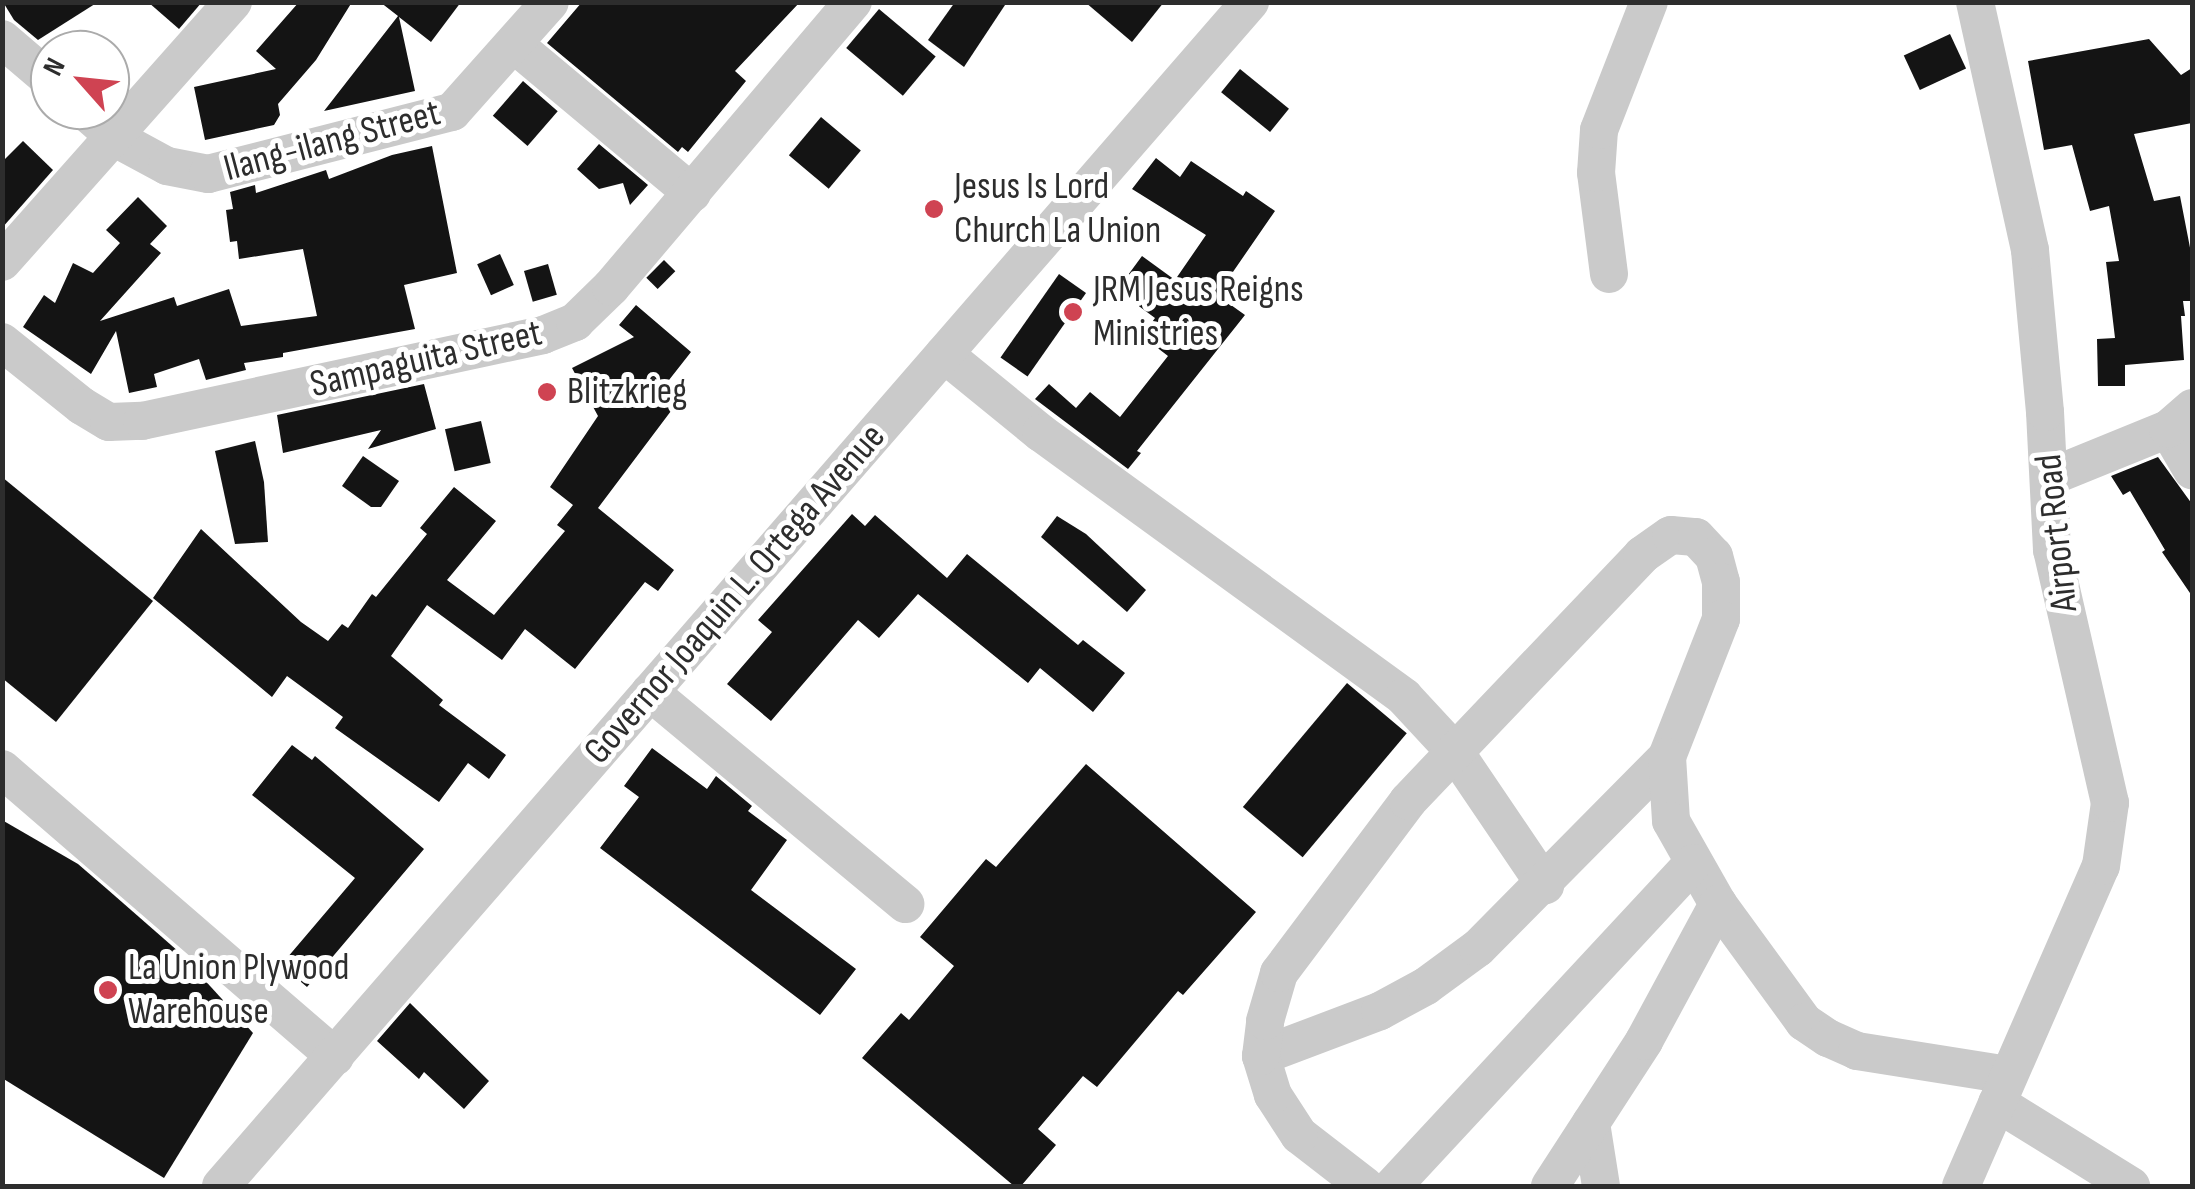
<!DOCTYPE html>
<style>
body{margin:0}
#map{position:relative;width:2195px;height:1189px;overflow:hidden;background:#fff;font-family:"Sofia Sans Condensed",sans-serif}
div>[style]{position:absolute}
.building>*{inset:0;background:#141414;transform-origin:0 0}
.minor>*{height:38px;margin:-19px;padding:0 19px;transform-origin:19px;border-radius:19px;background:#cacaca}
.dots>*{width:28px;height:28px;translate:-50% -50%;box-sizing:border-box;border:5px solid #fff;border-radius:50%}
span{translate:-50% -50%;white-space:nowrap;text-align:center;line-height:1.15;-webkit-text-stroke:10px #fff;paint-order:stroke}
.street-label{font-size:38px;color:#2d2d2d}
.poi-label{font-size:38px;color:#2d2d2d}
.left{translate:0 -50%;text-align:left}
.frame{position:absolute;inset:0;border:5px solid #2d2d2d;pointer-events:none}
.north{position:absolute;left:30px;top:30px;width:100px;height:100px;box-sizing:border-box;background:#fff;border:2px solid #ababab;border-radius:50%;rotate:297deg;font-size:28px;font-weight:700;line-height:40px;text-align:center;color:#2d2d2d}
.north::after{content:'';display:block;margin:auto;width:35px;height:45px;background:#cf4352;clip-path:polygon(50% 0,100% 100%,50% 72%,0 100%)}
</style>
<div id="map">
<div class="building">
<div style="clip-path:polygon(3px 2px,98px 2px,38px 40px,14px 20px)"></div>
<div style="clip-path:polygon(148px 2px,202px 2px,179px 29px)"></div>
<div style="clip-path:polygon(299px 2px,352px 2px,316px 60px,278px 104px,280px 115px,274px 125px,205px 140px,194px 87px,276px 69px,256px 51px)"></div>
<div style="clip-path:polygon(380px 2px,461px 2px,431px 42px,399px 17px,415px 91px,324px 111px,398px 16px)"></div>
<div style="clip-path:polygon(582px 2px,800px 2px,735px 71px,746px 81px,688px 152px,682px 147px,678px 152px,547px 43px)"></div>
<div style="clip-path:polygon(955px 2px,1007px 2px,964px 67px,928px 40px)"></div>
<div style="clip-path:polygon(1085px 2px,1164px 2px,1132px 42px)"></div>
<div style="left:879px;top:9px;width:74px;height:51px;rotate:40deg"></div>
<div style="left:1950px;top:34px;width:38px;height:51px;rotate:65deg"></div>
<div style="clip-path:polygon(2149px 39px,2181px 75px,2192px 68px,2192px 123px,2134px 134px,2154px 201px,2180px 196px,2192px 258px,2192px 301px,2183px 301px,2185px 316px,2181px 316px,2184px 360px,2125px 365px,2125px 386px,2098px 386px,2097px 339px,2115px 338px,2106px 262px,2119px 261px,2109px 206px,2090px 211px,2072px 145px,2044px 150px,2028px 61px)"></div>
<div style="left:1240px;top:69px;width:63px;height:30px;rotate:39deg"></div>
<div style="left:523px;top:81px;width:46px;height:46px;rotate:41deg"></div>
<div style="left:821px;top:117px;width:52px;height:50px;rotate:40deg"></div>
<div style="clip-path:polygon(23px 141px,53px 170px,2px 228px,2px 162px)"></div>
<div style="clip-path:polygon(599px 144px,648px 185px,630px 205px,623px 183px,599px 189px,577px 169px)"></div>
<div style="clip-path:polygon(432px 146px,457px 273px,404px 285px,415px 329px,283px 353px,283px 357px,244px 363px,246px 370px,206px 380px,199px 359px,154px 374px,157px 387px,129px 393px,116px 331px,91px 374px,23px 327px,44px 295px,55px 303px,73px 263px,93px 273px,120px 243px,106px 230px,138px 197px,167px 226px,150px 244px,161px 253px,100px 321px,174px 297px,177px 306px,229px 289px,241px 326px,317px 316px,303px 249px,239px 259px,237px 241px,230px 242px,226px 210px,233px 209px,230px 192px,255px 185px,256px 193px,326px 170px,329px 179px,392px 155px)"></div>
<div style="clip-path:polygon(1156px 158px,1180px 177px,1191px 161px,1243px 196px,1246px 191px,1275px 211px,1217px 295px,1245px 315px,1137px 451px,1141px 453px,1128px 469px,1035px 399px,1049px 384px,1076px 408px,1090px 392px,1120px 417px,1168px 356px,1142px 336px,1155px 318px,1117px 290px,1142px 256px,1175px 280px,1206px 235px,1132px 189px)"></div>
<div style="left:500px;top:254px;width:34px;height:25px;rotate:66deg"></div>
<div style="left:664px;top:260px;width:16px;height:25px;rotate:45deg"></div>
<div style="left:548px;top:264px;width:32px;height:25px;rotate:74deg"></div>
<div style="left:1059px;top:274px;width:33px;height:102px;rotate:35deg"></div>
<div style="clip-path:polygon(636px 305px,691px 352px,658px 394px,674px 407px,598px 508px,674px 570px,658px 591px,645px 582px,575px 669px,525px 629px,502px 660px,427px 605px,391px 656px,443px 700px,439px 705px,506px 755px,489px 779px,468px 763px,439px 802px,335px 728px,343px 717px,287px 676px,272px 697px,153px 598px,201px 529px,301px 622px,328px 641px,342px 624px,348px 628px,372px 594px,376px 597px,427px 534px,420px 528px,454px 487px,496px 521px,447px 580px,494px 615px,565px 531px,557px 525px,573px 505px,550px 487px,598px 416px,572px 368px,634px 337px,619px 325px)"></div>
<div style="clip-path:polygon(424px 384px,436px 429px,368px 449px,381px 430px,283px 453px,277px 415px)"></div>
<div style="left:481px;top:421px;width:43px;height:37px;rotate:77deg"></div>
<div style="clip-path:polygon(255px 441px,264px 482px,268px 542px,235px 544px,215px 451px)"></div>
<div style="clip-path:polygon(363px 456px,399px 481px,381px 507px,371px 507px,342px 486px)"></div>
<div style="clip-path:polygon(2158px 457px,2192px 504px,2192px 596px,2162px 552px,2165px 550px,2130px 491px,2123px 495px,2111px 476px)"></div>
<div style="clip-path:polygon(2px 477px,153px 601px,56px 722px,2px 678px)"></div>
<div style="clip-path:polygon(852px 514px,865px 526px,875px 515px,947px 578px,967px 554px,1078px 645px,1083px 640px,1125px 673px,1093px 712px,1040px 668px,1028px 683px,918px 594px,879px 638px,858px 620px,771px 721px,727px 684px,772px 632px,758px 620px)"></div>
<div style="clip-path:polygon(1057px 516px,1086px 534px,1146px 590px,1127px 612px,1041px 537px)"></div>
<div style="left:1347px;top:683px;width:78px;height:162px;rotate:40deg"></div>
<div style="clip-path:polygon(292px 745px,312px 760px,315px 756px,424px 849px,307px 987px,281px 965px,355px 878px,252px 795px)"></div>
<div style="clip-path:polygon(652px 748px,707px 789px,716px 776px,752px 806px,748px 811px,787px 840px,751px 890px,856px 969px,820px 1015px,600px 848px,639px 797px,624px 786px)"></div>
<div style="clip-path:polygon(1086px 764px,1256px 912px,1183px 995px,1178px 991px,1097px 1087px,1083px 1076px,1038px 1129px,1056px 1145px,1021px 1186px,1014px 1186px,862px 1058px,901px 1013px,909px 1020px,954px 966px,920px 937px,986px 859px,996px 867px)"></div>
<div style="clip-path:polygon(2px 820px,78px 864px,107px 889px,179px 952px,253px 1033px,164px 1178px,2px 1078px)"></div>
<div style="clip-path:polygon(410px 1003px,489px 1081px,464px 1109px,424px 1072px,419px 1079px,377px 1041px)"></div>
</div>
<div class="minor">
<div style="left:2px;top:39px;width:63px;rotate:40.5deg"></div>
<div style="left:515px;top:45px;width:231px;rotate:39.9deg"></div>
<div style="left:84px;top:110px;width:44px;rotate:41.3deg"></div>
<div style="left:117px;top:139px;width:57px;rotate:28.4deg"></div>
<div style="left:167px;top:166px;width:42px;rotate:11deg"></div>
<div style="left:208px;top:174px;width:252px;rotate:-14.3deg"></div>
<div style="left:452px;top:112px;width:147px;rotate:-48.3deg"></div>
<div style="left:2px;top:262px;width:348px;rotate:-48.4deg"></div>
<div style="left:1609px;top:274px;width:102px;rotate:-97.3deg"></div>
<div style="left:1596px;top:173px;width:43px;rotate:-86deg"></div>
<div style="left:1599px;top:130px;width:137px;rotate:-68.7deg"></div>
<div style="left:2px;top:342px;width:102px;rotate:38.7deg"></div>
<div style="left:82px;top:406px;width:31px;rotate:31deg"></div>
<div style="left:109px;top:422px;width:33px;rotate:-2deg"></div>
<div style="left:142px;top:421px;width:410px;rotate:-12.1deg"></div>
<div style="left:543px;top:335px;width:35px;rotate:-22deg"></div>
<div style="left:575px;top:322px;width:50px;rotate:-44.2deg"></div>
<div style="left:611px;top:287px;width:374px;rotate:-49.7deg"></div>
<div style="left:944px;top:354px;width:125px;rotate:39.2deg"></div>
<div style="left:1041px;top:433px;width:449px;rotate:36deg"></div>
<div style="left:1404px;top:697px;width:75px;rotate:47.2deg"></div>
<div style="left:1455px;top:752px;width:161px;rotate:55.9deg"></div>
<div style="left:2168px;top:429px;width:48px;rotate:59.7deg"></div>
<div style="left:2050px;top:477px;width:127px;rotate:-22.1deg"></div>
<div style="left:2168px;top:429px;width:32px;rotate:-41deg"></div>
<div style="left:650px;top:692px;width:332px;rotate:39.7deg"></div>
<div style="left:2px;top:769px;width:440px;rotate:40.8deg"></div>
<div style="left:1261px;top:1056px;width:127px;rotate:-20.7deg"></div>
<div style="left:1380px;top:1011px;width:52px;rotate:-28.5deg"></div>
<div style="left:1426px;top:986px;width:64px;rotate:-36.2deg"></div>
<div style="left:1478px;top:948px;width:269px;rotate:-45.3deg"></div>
<div style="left:1997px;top:1103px;width:158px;rotate:31.8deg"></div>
<div style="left:1591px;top:1123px;width:64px;rotate:81deg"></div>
<div style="left:221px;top:1186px;width:1569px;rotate:-49.01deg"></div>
<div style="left:1365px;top:1186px;width:83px;rotate:-142.3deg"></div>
<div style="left:1299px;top:1135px;width:48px;rotate:-123deg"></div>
<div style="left:1273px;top:1095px;width:41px;rotate:-107.1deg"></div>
<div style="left:1261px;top:1056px;width:35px;rotate:-83deg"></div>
<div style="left:1265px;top:1021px;width:50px;rotate:-73.7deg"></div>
<div style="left:1279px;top:973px;width:215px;rotate:-53.1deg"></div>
<div style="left:1408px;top:801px;width:340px;rotate:-46.4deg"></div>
<div style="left:1642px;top:555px;width:35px;rotate:-35deg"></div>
<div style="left:1671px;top:535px;width:25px;rotate:5deg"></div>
<div style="left:1696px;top:537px;width:26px;rotate:47deg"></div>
<div style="left:1714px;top:556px;width:27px;rotate:75deg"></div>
<div style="left:1721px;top:582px;width:37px;rotate:90deg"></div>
<div style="left:1721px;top:619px;width:148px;rotate:111.4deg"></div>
<div style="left:1667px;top:757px;width:64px;rotate:86.4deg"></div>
<div style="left:1671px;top:821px;width:95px;rotate:60.5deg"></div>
<div style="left:1718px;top:904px;width:146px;rotate:53.9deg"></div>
<div style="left:1804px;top:1022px;width:29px;rotate:34deg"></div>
<div style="left:1828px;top:1038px;width:32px;rotate:24deg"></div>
<div style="left:1857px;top:1051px;width:153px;rotate:9deg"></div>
<div style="left:1393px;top:1186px;width:441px;rotate:-47.1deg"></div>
<div style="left:1550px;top:1186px;width:173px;rotate:-57deg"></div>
<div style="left:1644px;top:1041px;width:156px;rotate:-61.6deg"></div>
<div style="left:1961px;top:1186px;width:349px;rotate:-66.4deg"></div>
<div style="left:2101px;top:866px;width:64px;rotate:-81.9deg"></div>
<div style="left:2110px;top:803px;width:260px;rotate:-102.9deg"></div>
<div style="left:2052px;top:550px;width:138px;rotate:-92.9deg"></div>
<div style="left:2045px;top:412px;width:163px;rotate:-95.3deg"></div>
<div style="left:2030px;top:250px;width:254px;rotate:-102.5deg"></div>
</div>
<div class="dots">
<div style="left:934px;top:209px;background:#cf4352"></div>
<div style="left:1073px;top:312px;background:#cf4352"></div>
<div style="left:547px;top:392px;background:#cf4352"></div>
<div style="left:108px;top:990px;background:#cf4352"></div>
</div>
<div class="street-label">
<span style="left:332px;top:141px;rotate:-15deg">Ilang-ilang Street</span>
<span style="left:426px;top:359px;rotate:-13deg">Sampaguita Street</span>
<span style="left:2057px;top:533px;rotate:-96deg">Airport Road</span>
<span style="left:735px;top:594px;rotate:-49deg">Governor Joaquin L. Ortega Avenue</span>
</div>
<div class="poi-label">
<span class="left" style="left:954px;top:209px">Jesus Is Lord<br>Church La Union</span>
<span class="left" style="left:1093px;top:312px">JRM Jesus Reigns<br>Ministries</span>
<span class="left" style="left:567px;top:392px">Blitzkrieg</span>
<span class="left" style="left:128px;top:990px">La Union Plywood<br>Warehouse</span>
</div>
<div class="frame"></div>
<div class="north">N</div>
</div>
